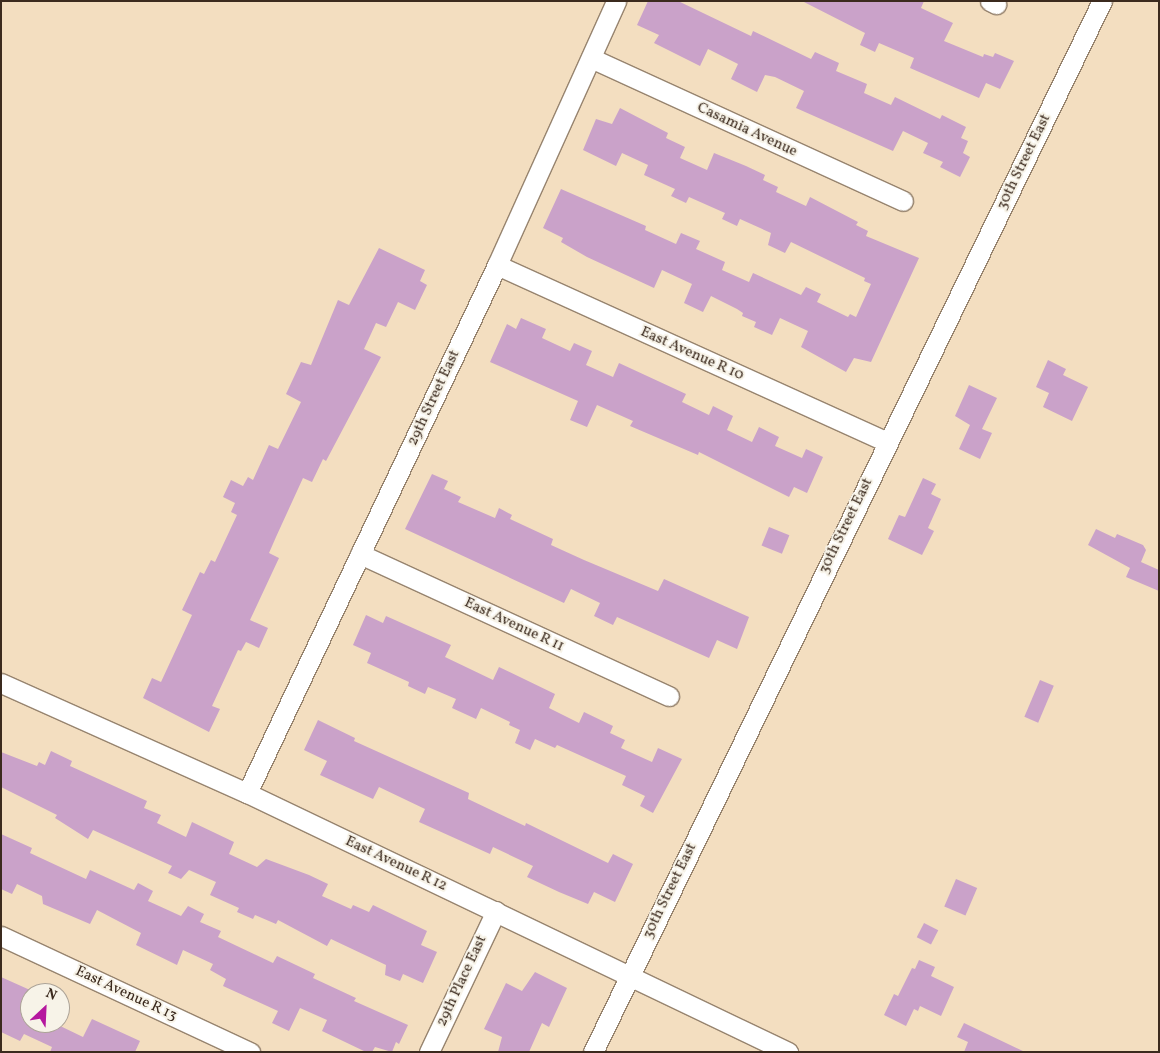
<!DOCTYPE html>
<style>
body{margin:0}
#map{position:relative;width:1160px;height:1053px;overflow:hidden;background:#f3dec0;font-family:Vollkorn,serif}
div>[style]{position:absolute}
.building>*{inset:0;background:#caa2c9;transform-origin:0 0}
.roads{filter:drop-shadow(1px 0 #97846f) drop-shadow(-1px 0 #97846f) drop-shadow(0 1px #97846f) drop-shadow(0 -1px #97846f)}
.minor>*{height:19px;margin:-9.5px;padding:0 9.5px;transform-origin:9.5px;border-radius:9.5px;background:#fff}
span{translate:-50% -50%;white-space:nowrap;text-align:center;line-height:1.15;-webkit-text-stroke:4px #f7f3e8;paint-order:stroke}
.street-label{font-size:15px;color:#3b2a1e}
.frame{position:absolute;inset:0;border:2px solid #3b2a1e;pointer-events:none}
.north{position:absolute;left:20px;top:983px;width:50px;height:50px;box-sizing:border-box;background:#f7f3e8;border:1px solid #aca397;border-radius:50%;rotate:25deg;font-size:14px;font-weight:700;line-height:20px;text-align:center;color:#3b2a1e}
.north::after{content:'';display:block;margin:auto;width:18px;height:22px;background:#b5179e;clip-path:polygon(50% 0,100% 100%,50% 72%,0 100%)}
</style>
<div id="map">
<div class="building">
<div style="clip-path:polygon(648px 1px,678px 1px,751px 36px,753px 31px,811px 59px,815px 52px,839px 63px,836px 71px,867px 84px,864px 93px,891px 105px,895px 97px,940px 119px,942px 115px,966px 127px,961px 138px,968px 141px,963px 153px,970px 157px,960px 177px,940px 167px,943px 162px,923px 153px,928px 143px,903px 131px,893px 151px,796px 108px,804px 91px,775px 77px,765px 75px,757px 92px,731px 79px,738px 64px,708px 49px,700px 66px,654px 43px,659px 35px,637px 25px)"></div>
<div style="clip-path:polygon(802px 1px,924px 1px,921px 8px,953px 23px,944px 41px,983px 57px,984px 54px,993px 57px,995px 53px,1014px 61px,1000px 89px,986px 83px,979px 98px,910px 68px,914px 58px,879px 43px,875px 52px,860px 45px,865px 33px)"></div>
<div style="clip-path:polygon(620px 108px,668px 133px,666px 138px,685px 147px,680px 158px,707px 170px,714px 153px,746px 166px,765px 175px,763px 180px,778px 187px,776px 192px,806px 206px,810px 197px,858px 222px,856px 225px,868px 231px,866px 236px,919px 258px,871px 362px,854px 358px,846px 372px,801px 347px,808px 331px,780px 318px,772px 335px,754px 327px,756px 322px,742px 316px,743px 313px,737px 309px,711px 296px,703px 312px,684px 303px,692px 284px,662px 270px,654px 288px,587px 257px,561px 242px,563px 238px,543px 228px,561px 189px,646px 226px,645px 230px,676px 244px,681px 233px,700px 241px,696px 249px,725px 262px,722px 270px,749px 282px,753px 273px,801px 295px,806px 287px,821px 294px,817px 302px,848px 317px,850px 314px,856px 317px,871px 284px,864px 281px,865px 278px,791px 242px,785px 253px,768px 245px,771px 233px,740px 219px,737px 226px,722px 219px,725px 213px,689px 197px,686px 203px,671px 196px,675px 189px,644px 175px,648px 165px,622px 153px,616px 166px,583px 150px,596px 119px,612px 124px)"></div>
<div style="clip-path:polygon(379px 248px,425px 270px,420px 281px,427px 285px,415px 310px,398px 302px,386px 327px,376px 323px,364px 349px,381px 357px,326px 461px,323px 459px,312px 482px,303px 478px,276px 537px,269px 553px,279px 558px,250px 620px,268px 628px,259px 648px,246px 642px,241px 651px,238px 650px,212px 706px,220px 709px,209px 732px,143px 698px,152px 678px,161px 682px,192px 615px,182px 610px,200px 572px,204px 574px,211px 560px,215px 562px,237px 515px,231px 512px,235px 503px,223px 497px,231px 480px,243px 486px,248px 477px,253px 480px,269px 445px,278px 449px,301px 402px,286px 394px,301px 362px,311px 365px,338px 300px,349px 305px)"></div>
<div style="clip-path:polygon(521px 318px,546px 329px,542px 338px,570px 351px,574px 343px,592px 351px,586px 365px,613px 377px,619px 363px,686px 394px,682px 402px,709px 415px,713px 406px,733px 416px,727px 430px,752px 442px,759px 427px,779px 437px,775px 446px,802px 458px,806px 449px,823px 457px,807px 493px,794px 487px,789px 497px,699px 452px,698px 455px,630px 426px,633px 421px,597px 405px,587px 427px,570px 420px,578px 401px,490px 362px,507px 324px,516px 329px)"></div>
<div style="clip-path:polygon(1048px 360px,1066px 369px,1063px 375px,1088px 387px,1072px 421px,1043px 407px,1049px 393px,1036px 387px)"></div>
<div style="clip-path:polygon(969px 385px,997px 398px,982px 429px,992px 433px,980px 459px,959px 449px,970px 425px,955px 416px)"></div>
<div style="clip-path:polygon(432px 474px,448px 481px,444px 489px,461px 497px,458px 502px,495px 518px,499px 508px,512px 515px,510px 519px,553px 539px,551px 545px,584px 560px,658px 591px,664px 579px,749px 617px,737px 649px,717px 640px,709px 658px,617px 617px,613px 625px,594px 616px,600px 603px,571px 589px,564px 603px,405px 529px)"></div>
<div style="clip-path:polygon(923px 478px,936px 484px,931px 494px,941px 499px,928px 528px,934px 531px,922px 555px,888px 539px,899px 515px,905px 517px)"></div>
<div style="left:769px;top:527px;width:22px;height:20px;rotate:22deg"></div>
<div style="clip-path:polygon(1096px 529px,1115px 538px,1117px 534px,1143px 545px,1146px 550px,1141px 562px,1159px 570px,1159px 591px,1126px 577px,1130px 568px,1088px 545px)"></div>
<div style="clip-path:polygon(366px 615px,383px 623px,386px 616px,451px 645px,445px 657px,493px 680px,499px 667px,555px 694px,549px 708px,579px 723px,584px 712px,613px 726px,610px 733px,625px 740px,621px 748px,652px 762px,658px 748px,682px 759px,653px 813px,640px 806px,645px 796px,622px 785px,626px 776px,557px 745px,555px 748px,535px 739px,530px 750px,515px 743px,520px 730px,509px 725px,510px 722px,481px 708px,476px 719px,452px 708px,456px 699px,428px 687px,425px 694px,408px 686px,409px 682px,367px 663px,371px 653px,353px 645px)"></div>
<div style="left:1040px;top:680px;width:15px;height:40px;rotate:23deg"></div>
<div style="clip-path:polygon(318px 720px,355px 738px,354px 741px,469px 793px,468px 799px,525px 826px,526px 823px,608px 863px,613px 854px,633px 864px,615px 902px,594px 892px,588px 904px,559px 892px,527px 877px,533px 866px,493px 847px,490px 854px,419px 822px,425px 809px,379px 787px,373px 799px,320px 775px,327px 761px,304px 750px)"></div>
<div style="clip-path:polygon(51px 751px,72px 761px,70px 766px,147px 801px,144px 808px,161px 815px,157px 823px,186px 837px,192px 822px,234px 842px,229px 854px,257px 867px,266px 859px,309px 875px,328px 884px,322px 896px,351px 909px,353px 905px,369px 912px,373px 905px,427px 931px,421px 945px,437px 952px,423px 983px,403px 974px,400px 981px,385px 975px,386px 965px,331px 939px,327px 946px,278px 920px,276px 924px,255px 915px,253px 919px,237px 912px,239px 908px,210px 895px,216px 882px,189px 870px,181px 879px,168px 873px,172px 866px,93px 830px,88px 839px,55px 818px,57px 815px,1px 787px,1px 752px,37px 766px,39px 762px,45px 765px)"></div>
<div style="clip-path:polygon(1px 834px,32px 848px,30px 853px,86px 879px,90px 870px,134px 890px,138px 883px,153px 891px,148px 901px,181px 916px,188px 906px,204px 914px,200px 922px,221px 931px,218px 937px,273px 963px,277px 956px,315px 974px,313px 978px,356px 998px,354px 1001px,408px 1025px,399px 1044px,396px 1042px,392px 1052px,375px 1047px,372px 1052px,366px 1052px,322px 1031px,327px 1020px,300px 1008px,289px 1031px,272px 1023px,278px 1011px,223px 986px,226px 979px,210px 970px,213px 964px,183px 950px,177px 965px,136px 945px,141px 933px,97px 910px,90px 924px,43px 904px,42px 896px,17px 884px,12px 894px,1px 889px)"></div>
<div style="left:956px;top:879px;width:23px;height:30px;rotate:23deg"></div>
<div style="left:924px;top:923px;width:16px;height:16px;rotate:27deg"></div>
<div style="clip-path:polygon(919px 960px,935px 967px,931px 976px,954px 987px,941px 1016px,920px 1006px,918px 1011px,914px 1009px,906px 1026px,884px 1015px,894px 994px,898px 996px,912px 968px,915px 969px)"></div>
<div style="clip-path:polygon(535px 972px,567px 988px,549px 1027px,542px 1023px,529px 1052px,498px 1052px,502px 1037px,484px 1029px,506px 983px,522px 991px)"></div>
<div style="clip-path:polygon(1px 977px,30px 990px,30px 1023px,54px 1023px,83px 1037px,92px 1019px,140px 1041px,135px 1052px,50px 1052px,52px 1047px,24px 1034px,20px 1041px,1px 1032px)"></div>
<div style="clip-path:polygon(964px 1023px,1025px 1052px,964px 1052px,968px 1042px,957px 1037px)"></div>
</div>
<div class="roads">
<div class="minor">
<div style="left:990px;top:1px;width:7px;rotate:27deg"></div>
<div style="left:591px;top:58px;width:343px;rotate:24.6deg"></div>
<div style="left:497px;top:265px;width:428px;rotate:24.4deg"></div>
<div style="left:360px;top:554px;width:340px;rotate:24.7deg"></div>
<div style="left:1px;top:683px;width:269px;rotate:24.1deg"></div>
<div style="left:247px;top:793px;width:600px;rotate:25.58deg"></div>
<div style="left:247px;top:793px;width:584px;rotate:-64.66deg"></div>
<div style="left:497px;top:265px;width:290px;rotate:-65.7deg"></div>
<div style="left:1px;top:936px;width:275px;rotate:25deg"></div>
<div style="left:429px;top:1052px;width:156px;rotate:-64.6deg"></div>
<div style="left:593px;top:1052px;width:1168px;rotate:-64.16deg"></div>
</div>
</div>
<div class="street-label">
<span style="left:747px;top:130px;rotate:25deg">Casamia Avenue</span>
<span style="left:1024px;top:162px;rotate:-64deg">30th Street East</span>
<span style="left:692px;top:354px;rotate:24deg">East Avenue R 10</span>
<span style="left:434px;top:398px;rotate:-65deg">29th Street East</span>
<span style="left:846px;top:526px;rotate:-64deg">30th Street East</span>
<span style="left:514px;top:625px;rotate:25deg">East Avenue R 11</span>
<span style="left:396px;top:864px;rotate:25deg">East Avenue R 12</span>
<span style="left:670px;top:891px;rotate:-64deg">30th Street East</span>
<span style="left:462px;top:981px;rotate:-65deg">29th Place East</span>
<span style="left:126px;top:994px;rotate:25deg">East Avenue R 13</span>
</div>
<div class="frame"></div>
<div class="north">N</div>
</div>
